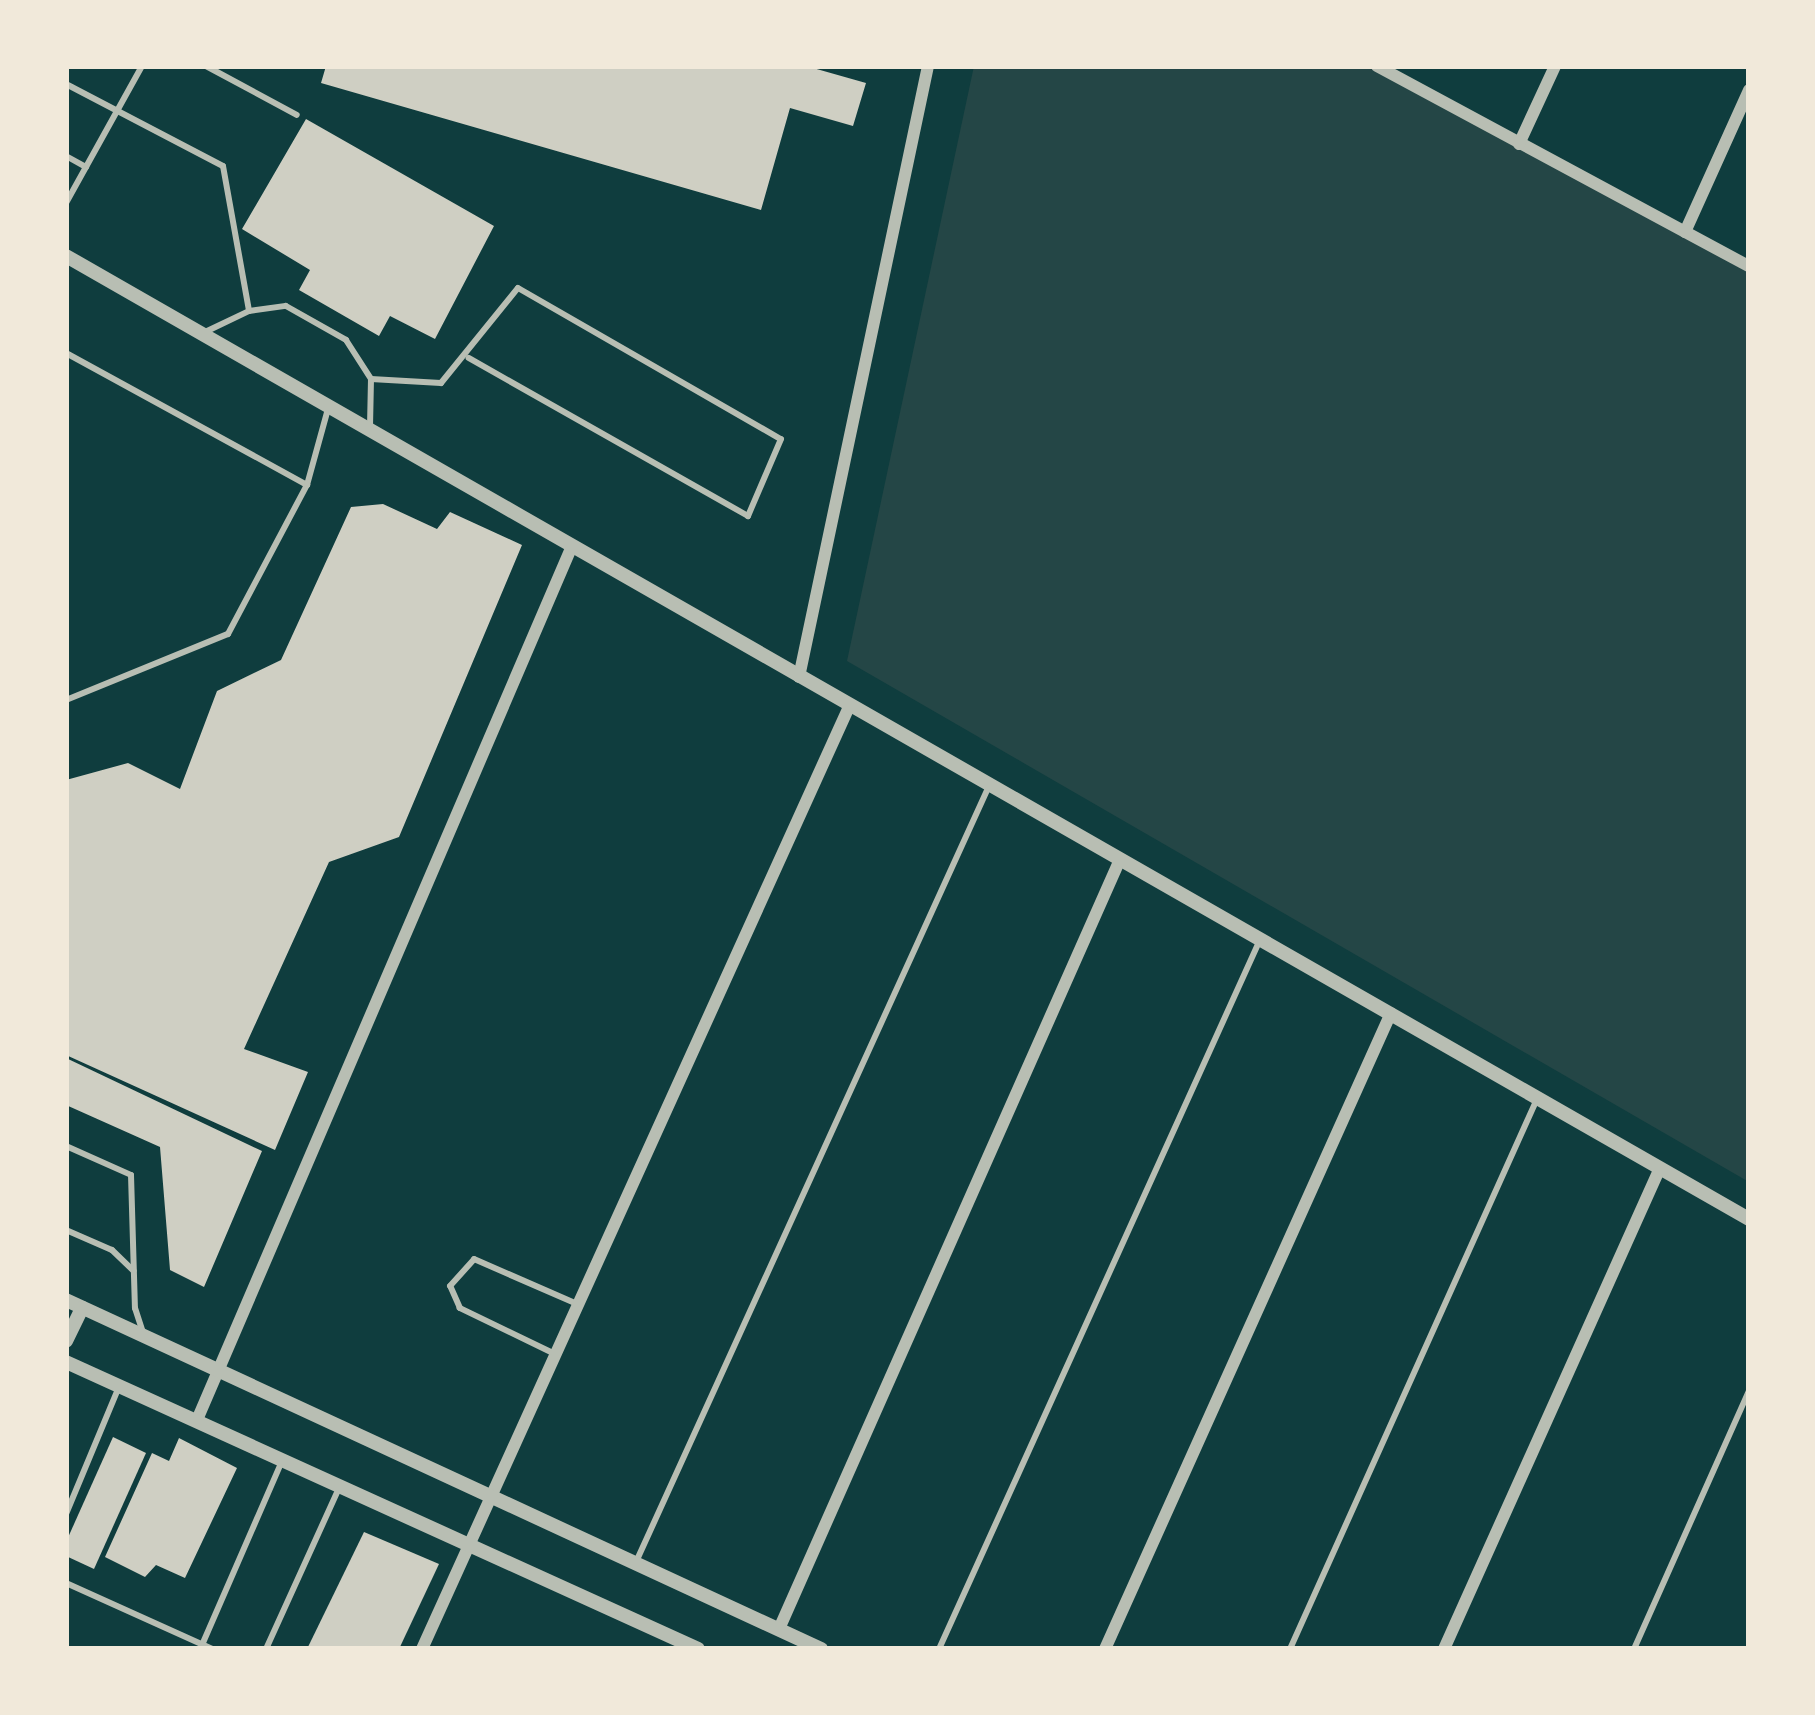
<!DOCTYPE html>
<style>
body{margin:0}
#map{position:relative;width:1815px;height:1715px;overflow:hidden;background:#0f3d3e;font-family:"Zilla Slab",serif}
div>[style]{position:absolute}
.green>*{inset:0;background:#244646}
.building>*{inset:0;background:#cfcfc3}
.service>*{height:6px;margin:-3px;padding:0 3px;transform-origin:3px;border-radius:3px;background:#b8beb3}
.minor>*{height:12px;margin:-6px;padding:0 6px;transform-origin:6px;border-radius:6px;background:#b8beb3}
.tertiary>*{height:14px;margin:-7px;padding:0 7px;transform-origin:7px;border-radius:7px;background:#b8beb3}
span{translate:-50% -50%;white-space:nowrap;text-align:center;line-height:1.15;-webkit-text-stroke:12px #f1e9da;paint-order:stroke}
.frame{position:absolute;inset:0;border:69px solid #f1e9da;pointer-events:none}
</style>
<div id="map">
<div class="green">
<div style="clip-path:polygon(974px 66px,1368px 66px,1749px 269px,1749px 1182px,847px 661px)"></div>
</div>
<div class="building">
<div style="clip-path:polygon(326px 66px,806px 66px,866px 83px,853px 126px,790px 108px,761px 210px,321px 83px)"></div>
<div style="clip-path:polygon(306px 119px,494px 226px,435px 339px,390px 316px,379px 336px,299px 290px,310px 270px,242px 229px)"></div>
<div style="clip-path:polygon(383px 504px,437px 529px,450px 512px,522px 545px,399px 837px,329px 862px,244px 1049px,308px 1072px,275px 1150px,66px 1055px,66px 780px,128px 763px,180px 789px,217px 691px,281px 660px,351px 507px)"></div>
<div style="clip-path:polygon(66px 1058px,262px 1151px,204px 1287px,170px 1270px,160px 1147px,66px 1105px)"></div>
<div style="clip-path:polygon(113px 1437px,146px 1453px,94px 1569px,66px 1556px,66px 1542px)"></div>
<div style="clip-path:polygon(179px 1438px,237px 1468px,185px 1578px,156px 1565px,145px 1577px,105px 1557px,152px 1453px,169px 1461px)"></div>
<div style="clip-path:polygon(364px 1532px,439px 1564px,399px 1649px,307px 1649px)"></div>
</div>
<div class="service">
<div style="left:206px;top:66px;width:103px;rotate:28.3deg"></div>
<div style="left:66px;top:84px;width:177px;rotate:27.6deg"></div>
<div style="left:223px;top:166px;width:147px;rotate:79.8deg"></div>
<div style="left:66px;top:156px;width:23px;rotate:29deg"></div>
<div style="left:66px;top:203px;width:157px;rotate:-61deg"></div>
<div style="left:205px;top:332px;width:49px;rotate:-25.5deg"></div>
<div style="left:249px;top:311px;width:37px;rotate:-8deg"></div>
<div style="left:286px;top:306px;width:69px;rotate:29.5deg"></div>
<div style="left:346px;top:340px;width:46px;rotate:57.3deg"></div>
<div style="left:371px;top:379px;width:48px;rotate:91.2deg"></div>
<div style="left:66px;top:353px;width:275px;rotate:28.7deg"></div>
<div style="left:371px;top:379px;width:70px;rotate:3.3deg"></div>
<div style="left:441px;top:383px;width:122px;rotate:-51deg"></div>
<div style="left:518px;top:288px;width:303px;rotate:29.9deg"></div>
<div style="left:781px;top:439px;width:84px;rotate:113.2deg"></div>
<div style="left:748px;top:516px;width:321px;rotate:-150.5deg"></div>
<div style="left:66px;top:700px;width:175px;rotate:-22.2deg"></div>
<div style="left:228px;top:634px;width:169px;rotate:-62.1deg"></div>
<div style="left:307px;top:485px;width:79px;rotate:-74.6deg"></div>
<div style="left:66px;top:1146px;width:71px;rotate:24deg"></div>
<div style="left:131px;top:1175px;width:133px;rotate:88.3deg"></div>
<div style="left:135px;top:1308px;width:26px;rotate:72deg"></div>
<div style="left:66px;top:1230px;width:50px;rotate:23.5deg"></div>
<div style="left:112px;top:1250px;width:30px;rotate:44deg"></div>
<div style="left:555px;top:1354px;width:106px;rotate:-154.2deg"></div>
<div style="left:460px;top:1308px;width:24px;rotate:-114deg"></div>
<div style="left:450px;top:1286px;width:36px;rotate:-48deg"></div>
<div style="left:474px;top:1259px;width:112px;rotate:23.6deg"></div>
<div style="left:66px;top:1514px;width:135px;rotate:-67.4deg"></div>
<div style="left:636px;top:1562px;width:850px;rotate:-65.54deg"></div>
<div style="left:66px;top:1583px;width:160px;rotate:24.3deg"></div>
<div style="left:202px;top:1645px;width:201px;rotate:-66.5deg"></div>
<div style="left:266px;top:1649px;width:177px;rotate:-65.6deg"></div>
<div style="left:939px;top:1649px;width:776px;rotate:-65.65deg"></div>
<div style="left:1290px;top:1649px;width:603px;rotate:-65.82deg"></div>
<div style="left:1634px;top:1649px;width:282px;rotate:-66deg"></div>
</div>
<div class="minor">
<div style="left:1377px;top:66px;width:422px;rotate:28.3deg"></div>
<div style="left:1519px;top:144px;width:86px;rotate:-65.2deg"></div>
<div style="left:1685px;top:232px;width:156px;rotate:-65.7deg"></div>
<div style="left:799px;top:677px;width:624px;rotate:-78.08deg"></div>
<div style="left:197px;top:1420px;width:951px;rotate:-66.78deg"></div>
<div style="left:779px;top:1629px;width:837px;rotate:-66.1deg"></div>
<div style="left:422px;top:1649px;width:1034px;rotate:-65.62deg"></div>
<div style="left:1105px;top:1649px;width:697px;rotate:-65.79deg"></div>
<div style="left:1444px;top:1649px;width:527px;rotate:-65.82deg"></div>
</div>
<div class="tertiary">
<div style="left:66px;top:256px;width:1939px;rotate:29.78deg"></div>
<div style="left:66px;top:1300px;width:832px;rotate:24.81deg"></div>
<div style="left:66px;top:1341px;width:37px;rotate:-64deg"></div>
<div style="left:66px;top:1362px;width:694px;rotate:24.42deg"></div>
</div>
<div class="frame"></div>
</div>
